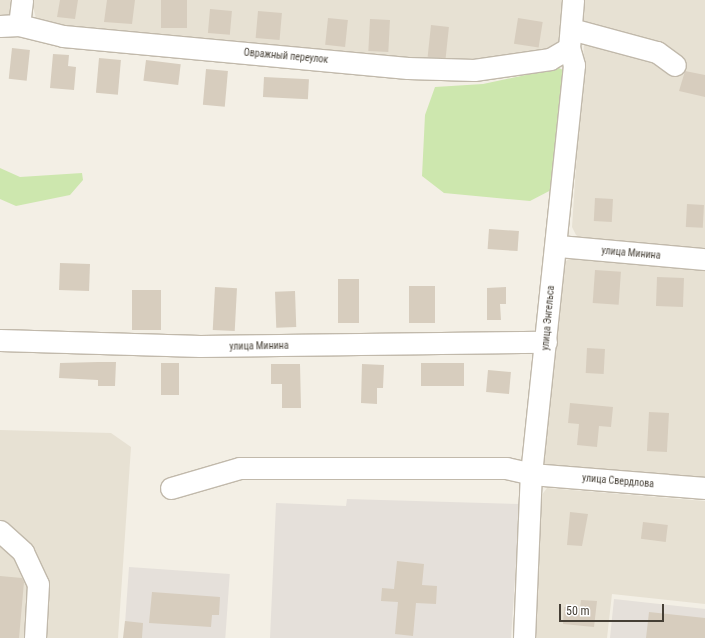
<!DOCTYPE html>
<meta charset="utf-8">
<style>
body{margin:0}
#map{position:relative;width:705px;height:638px;overflow:hidden;background:#f3efe5;font-family:"Roboto Condensed",sans-serif}
div>[style]{position:absolute}
.residential>*{inset:0;background:#e7e1d3}
.industrial>*{inset:0;background:#e5e0da;transform-origin:0 0}
.green>*{inset:0;background:#cde7ae}
.building>*{inset:0;background:#d7cdbe;transform-origin:0 0}
.roads{filter:drop-shadow(1px 0 #c1b9ab) drop-shadow(-1px 0 #c1b9ab) drop-shadow(0 1px #c1b9ab) drop-shadow(0 -1px #c1b9ab)}
.minor>*{height:21px;margin:-10.5px;padding:0 10.5px;transform-origin:10.5px;border-radius:10.5px;background:#fff}
span{translate:-50% -50%;white-space:nowrap;text-align:center;line-height:1.15;-webkit-text-stroke:3px #fff;paint-order:stroke}
.street-label{font-size:10px;color:#453f35}
.scale{position:absolute;left:559px;top:604px;width:105px;height:18px;box-sizing:border-box;border:2px solid #453f35;border-top:0;padding-left:5px;font-size:12px;line-height:14px;white-space:nowrap;color:#453f35;-webkit-text-stroke:3px #fff;paint-order:stroke}
</style>
<div id="map">
<div class="residential">
<div style="clip-path:polygon(0 0,17px 0,13px 14px,0 21px)"></div>
<div style="clip-path:polygon(31px 0,566px 0,559px 43px,544px 53px,457px 63px,55px 27px,36px 18px)"></div>
<div style="clip-path:polygon(583px 0,705px 0,705px 252px,586px 241px,576px 235px,572px 227px,584px 45px,581px 25px)"></div>
<div style="clip-path:polygon(574px 255px,705px 268px,705px 484px,542px 468px,561px 265px)"></div>
<div style="clip-path:polygon(0 430px,111px 433px,131px 447px,118px 638px,0 638px)"></div>
<div style="clip-path:polygon(547px 488px,705px 501px,705px 604px,612px 594px,607px 638px,533px 638px,541px 496px)"></div>
</div>
<div class="industrial">
<div style="clip-path:polygon(347px 499px,520px 504px,511px 638px,270px 638px,276px 503px,346px 506px)"></div>
<div style="left:129px;top:567px;width:101px;height:71px;rotate:4deg"></div>
<div style="clip-path:polygon(614px 599px,705px 609px,705px 638px,610px 638px)"></div>
</div>
<div class="green">
<div style="clip-path:polygon(559px 68px,565px 71px,555px 188px,530px 201px,444px 193px,422px 176px,425px 115px,435px 87px,483px 84px)"></div>
<div style="clip-path:polygon(0 168px,20px 177px,82px 173px,83px 180px,70px 195px,16px 206px,0 199px)"></div>
</div>
<div class="building">
<div style="clip-path:polygon(60px 0,78px 0,75px 19px,57px 17px)"></div>
<div style="clip-path:polygon(107px 0,135px 0,132px 24px,104px 22px)"></div>
<div style="left:161px;top:0;width:26px;height:28px"></div>
<div style="left:210px;top:9px;width:22px;height:24px;rotate:5deg"></div>
<div style="left:258px;top:11px;width:24px;height:27px;rotate:5deg"></div>
<div style="left:328px;top:18px;width:20px;height:27px;rotate:6deg"></div>
<div style="left:518px;top:18px;width:25px;height:26px;rotate:9deg"></div>
<div style="left:370px;top:19px;width:20px;height:32px;rotate:3deg"></div>
<div style="left:431px;top:25px;width:18px;height:32px;rotate:6deg"></div>
<div style="left:12px;top:48px;width:18px;height:31px;rotate:6deg"></div>
<div style="clip-path:polygon(53px 54px,69px 55px,68px 66px,76px 67px,74px 90px,50px 88px)"></div>
<div style="left:99px;top:58px;width:22px;height:35px;rotate:5deg"></div>
<div style="left:146px;top:60px;width:35px;height:21px;rotate:7deg"></div>
<div style="left:206px;top:69px;width:22px;height:36px;rotate:5deg"></div>
<div style="clip-path:polygon(685px 71px,705px 75px,705px 97px,679px 91px)"></div>
<div style="left:264px;top:77px;width:45px;height:20px;rotate:3deg"></div>
<div style="left:595px;top:198px;width:18px;height:23px;rotate:3deg"></div>
<div style="left:687px;top:204px;width:17px;height:23px;rotate:3deg"></div>
<div style="left:489px;top:229px;width:30px;height:20px;rotate:4deg"></div>
<div style="left:60px;top:263px;width:30px;height:27px;rotate:2deg"></div>
<div style="left:595px;top:270px;width:26px;height:33px;rotate:4deg"></div>
<div style="left:657px;top:277px;width:27px;height:29px;rotate:2deg"></div>
<div style="left:338px;top:279px;width:21px;height:44px"></div>
<div style="left:409px;top:286px;width:26px;height:37px"></div>
<div style="left:215px;top:287px;width:22px;height:43px;rotate:3deg"></div>
<div style="clip-path:polygon(506px 287px,506px 304px,500px 304px,501px 320px,487px 320px,487px 288px)"></div>
<div style="left:132px;top:290px;width:29px;height:40px"></div>
<div style="left:295px;top:291px;width:36px;height:20px;rotate:88deg"></div>
<div style="left:587px;top:348px;width:18px;height:25px;rotate:3deg"></div>
<div style="clip-path:polygon(98px 362px,116px 362px,115px 386px,98px 386px,98px 380px,59px 378px,60px 363px)"></div>
<div style="left:161px;top:363px;width:18px;height:32px"></div>
<div style="left:421px;top:363px;width:43px;height:23px"></div>
<div style="clip-path:polygon(271px 364px,300px 364px,301px 408px,282px 408px,282px 384px,271px 384px)"></div>
<div style="clip-path:polygon(362px 364px,384px 365px,383px 388px,377px 388px,377px 404px,361px 403px)"></div>
<div style="left:488px;top:370px;width:23px;height:22px;rotate:5deg"></div>
<div style="clip-path:polygon(570px 403px,613px 407px,611px 427px,599px 426px,597px 447px,577px 445px,579px 424px,568px 423px)"></div>
<div style="left:649px;top:412px;width:20px;height:39px;rotate:3deg"></div>
<div style="clip-path:polygon(570px 512px,588px 514px,582px 546px,567px 545px)"></div>
<div style="left:643px;top:522px;width:25px;height:17px;rotate:7deg"></div>
<div style="clip-path:polygon(397px 561px,424px 564px,422px 585px,437px 586px,436px 604px,416px 603px,413px 636px,395px 634px,398px 602px,381px 601px,382px 588px,394px 589px)"></div>
<div style="clip-path:polygon(0 576px,22px 578px,24px 582px,19px 638px,0 638px)"></div>
<div style="clip-path:polygon(152px 592px,220px 597px,219px 615px,212px 615px,211px 627px,149px 623px)"></div>
<div style="clip-path:polygon(581px 600px,597px 601px,594px 627px,563px 624px,564px 607px,580px 608px)"></div>
<div style="clip-path:polygon(649px 612px,705px 618px,705px 638px,646px 638px)"></div>
<div style="clip-path:polygon(125px 621px,143px 623px,142px 638px,123px 638px)"></div>
</div>
<div class="roads">
<div class="minor">
<div style="left:19px;top:25px;width:25px;rotate:-83deg"></div>
<div style="left:0;top:26px;width:19px;rotate:-3deg"></div>
<div style="left:19px;top:25px;width:45px;rotate:14deg"></div>
<div style="left:63px;top:36px;width:346px;rotate:5.3deg"></div>
<div style="left:408px;top:68px;width:66px;rotate:1.7deg"></div>
<div style="left:474px;top:70px;width:77px;rotate:-8.2deg"></div>
<div style="left:550px;top:59px;width:22px;rotate:-30deg"></div>
<div style="left:571px;top:29px;width:89px;rotate:15deg"></div>
<div style="left:657px;top:52px;width:22px;rotate:36deg"></div>
<div style="left:558px;top:246px;width:148px;rotate:5.1deg"></div>
<div style="left:0;top:340px;width:200px;rotate:1.7deg"></div>
<div style="left:200px;top:346px;width:346px;rotate:-0.7deg"></div>
<div style="left:171px;top:488px;width:72px;rotate:-16.2deg"></div>
<div style="left:240px;top:468px;width:266px"></div>
<div style="left:506px;top:468px;width:26px;rotate:13deg"></div>
<div style="left:531px;top:474px;width:175px;rotate:4.6deg"></div>
<div style="left:0;top:531px;width:31px;rotate:42deg"></div>
<div style="left:23px;top:552px;width:35px;rotate:65deg"></div>
<div style="left:38px;top:584px;width:54px;rotate:93.2deg"></div>
<div style="left:524px;top:638px;width:164px;rotate:-87.6deg"></div>
<div style="left:531px;top:474px;width:411px;rotate:-84deg"></div>
<div style="left:574px;top:65px;width:18px;rotate:-106deg"></div>
<div style="left:569px;top:48px;width:48px;rotate:-85.2deg"></div>
</div>
</div>
<div class="street-label">
<span style="left:286px;top:56px;rotate:5deg">Овражный переулок</span>
<span style="left:631px;top:253px;rotate:5deg">улица Минина</span>
<span style="left:548px;top:318px;rotate:-85deg">улица Энгельса</span>
<span style="left:259px;top:346px;rotate:-1deg">улица Минина</span>
<span style="left:618px;top:481px;rotate:5deg">улица Свердлова</span>
</div>
<div class="scale">50 m</div>
</div>
